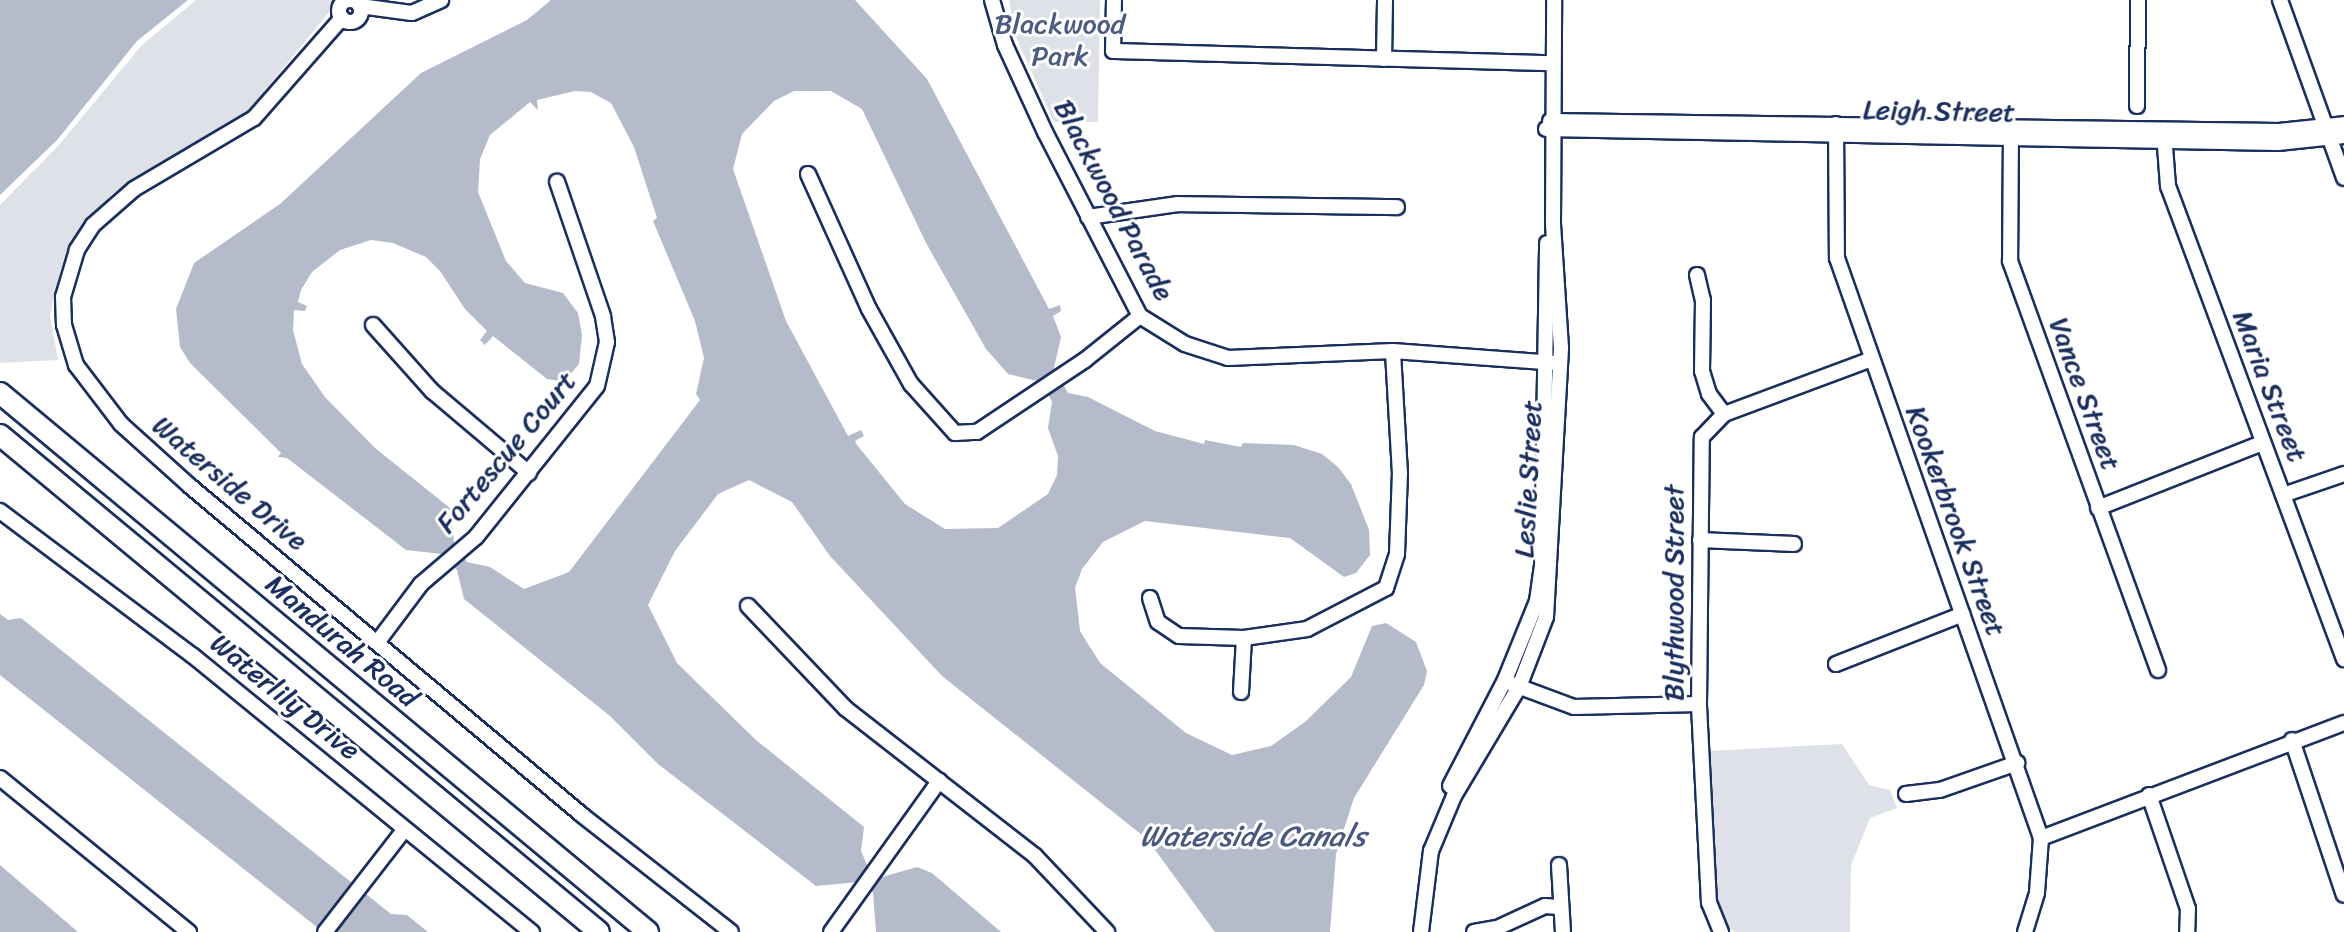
<!DOCTYPE html>
<style>
body{margin:0}
#map{position:relative;width:2344px;height:932px;overflow:hidden;background:#fff;font-family:Sriracha,sans-serif}
div>[style]{position:absolute}
.green>*{inset:0;background:#dee1e7}
.water>*{inset:0;background:#b5bbca}
.roads{filter:drop-shadow(2px 0 #1b2f5e) drop-shadow(-2px 0 #1b2f5e) drop-shadow(0 2px #1b2f5e) drop-shadow(0 -2px #1b2f5e)}
.minor>*{height:14px;margin:-7px;padding:0 7px;transform-origin:7px;border-radius:7px;background:#fff}
.minor>.ring{margin:-7px;padding:0;box-sizing:content-box;background:none;border:14px solid #fff;border-radius:50%}
.highway>*{height:20px;margin:-10px;padding:0 10px;transform-origin:10px;border-radius:10px;background:#fff}
span{translate:-50% -50%;white-space:nowrap;text-align:center;line-height:1.15;-webkit-text-stroke:6px #fff;paint-order:stroke}
.park-label{font-size:28px;color:#4c5c80}
.street-label{font-size:28px;color:#1b2f5e}
.water-label{font-size:30px;color:#49597e;font-style:italic}
</style>
<div id="map">
<div class="green">
<div style="clip-path:polygon(196px 0,339px 0,248px 111px,112px 194px,79px 230px,60px 271px,50px 315px,58px 360px,0 363px,0 205px,59px 145px,142px 45px)"></div>
<div style="clip-path:polygon(1009px 0,1100px 0,1098px 122px,1054px 122px,1016px 37px)"></div>
<div style="clip-path:polygon(1842px 744px,1869px 785px,1890px 790px,1897px 808px,1870px 818px,1851px 865px,1850px 932px,1736px 932px,1727px 928px,1716px 897px,1709px 751px)"></div>
</div>
<div class="water">
<div style="clip-path:polygon(0 0,188px 0,137px 41px,57px 140px,0 195px)"></div>
<div style="clip-path:polygon(evenodd,551px 0,855px 0,927px 79px,1049px 309px,1060px 305px,1061px 311px,1053px 316px,1061px 337px,1054px 368px,1068px 393px,1088px 397px,1155px 431px,1204px 444px,1205px 440px,1241px 447px,1243px 443px,1294px 445px,1322px 454px,1338px 467px,1351px 484px,1369px 530px,1370px 555px,1356px 573px,1344px 577px,1290px 538px,1145px 521px,1103px 542px,1082px 569px,1075px 588px,1080px 631px,1100px 663px,1186px 733px,1232px 755px,1271px 746px,1305px 722px,1351px 677px,1372px 626px,1386px 623px,1416px 642px,1427px 671px,1424px 685px,1354px 798px,1336px 854px,1330px 932px,1215px 932px,1147px 839px,942px 676px,830px 556px,792px 502px,749px 480px,718px 494px,675px 551px,648px 605px,677px 663px,756px 740px,864px 827px,861px 851px,868px 867px,882px 877px,917px 867px,932px 873px,1001px 932px,876px 932px,873px 892px,859px 882px,816px 886px,658px 764px,610px 716px,464px 599px,457px 570px,442px 554px,406px 550px,287px 458px,278px 457px,281px 453px,190px 363px,180px 347px,176px 309px,194px 263px,280px 204px,421px 73px,527px 20px,551px 0,575px 91px,591px 92px,611px 103px,634px 147px,657px 218px,653px 221px,695px 321px,704px 358px,696px 394px,700px 400px,569px 572px,524px 589px,490px 567px,467px 562px,454px 543px,450px 508px,375px 448px,325px 397px,302px 364px,293px 330px,294px 310px,305px 311px,307px 306px,298px 302px,301px 290px,312px 272px,340px 250px,371px 240px,393px 243px,426px 257px,440px 271px,465px 309px,487px 331px,480px 340px,485px 345px,493px 336px,547px 379px,559px 381px,569px 376px,579px 364px,582px 335px,578px 313px,563px 293px,525px 283px,506px 261px,478px 192px,480px 159px,490px 135px,530px 102px,538px 110px,537px 100px,575px 91px,551px 0,794px 91px,831px 91px,862px 109px,926px 243px,986px 349px,1008px 374px,1042px 382px,1052px 402px,1048px 428px,1058px 456px,1057px 475px,1048px 494px,998px 528px,945px 529px,905px 504px,857px 445px,855px 441px,864px 436px,861px 430px,848px 436px,786px 321px,733px 169px,742px 134px,774px 101px,794px 91px)"></div>
<div style="clip-path:polygon(0 614px,8px 620px,21px 618px,391px 914px,407px 915px,428px 932px,323px 932px,0 675px)"></div>
<div style="clip-path:polygon(0 865px,78px 932px,0 932px)"></div>
</div>
<div class="roads">
<div class="minor">
<div style="left:992px;top:0;width:47px;rotate:73.9deg"></div>
<div style="left:1005px;top:45px;width:96px;rotate:65.3deg"></div>
<div style="left:1045px;top:132px;width:207px;rotate:62.7deg"></div>
<div style="left:1140px;top:316px;width:53px;rotate:31.9deg"></div>
<div style="left:1185px;top:344px;width:45px;rotate:18deg"></div>
<div style="left:1228px;top:358px;width:165px;rotate:-2.4deg"></div>
<div style="left:1393px;top:351px;width:162px;rotate:4.2deg"></div>
<div style="left:1114px;top:0;width:51px;rotate:91.1deg"></div>
<div style="left:1113px;top:51px;width:440px;rotate:1.6deg"></div>
<div style="left:2280px;top:0;width:189px;rotate:70.2deg"></div>
<div class="ring" style="left:339px;top:0;width:8px;height:8px"></div>
<div style="left:360px;top:6px;width:52px;rotate:7.7deg"></div>
<div style="left:412px;top:13px;width:32px;rotate:-24deg"></div>
<div style="left:342px;top:18px;width:133px;rotate:131.3deg"></div>
<div style="left:254px;top:118px;width:139px;rotate:149.4deg"></div>
<div style="left:134px;top:189px;width:55px;rotate:138.7deg"></div>
<div style="left:93px;top:225px;width:30px;rotate:123deg"></div>
<div style="left:77px;top:250px;width:49px;rotate:106.6deg"></div>
<div style="left:63px;top:297px;width:28px;rotate:88deg"></div>
<div style="left:64px;top:325px;width:42px;rotate:73.3deg"></div>
<div style="left:76px;top:365px;width:74px;rotate:52.7deg"></div>
<div style="left:121px;top:424px;width:94px;rotate:42deg"></div>
<div style="left:191px;top:487px;width:510px;rotate:39.99deg"></div>
<div style="left:582px;top:815px;width:189px;rotate:38.1deg"></div>
<div style="left:1384px;top:59px;width:59px;rotate:-89deg"></div>
<div style="left:2137px;top:106px;width:106px;rotate:-89.5deg"></div>
<div style="left:1550px;top:121px;width:729px;rotate:0.79deg"></div>
<div style="left:2279px;top:131px;width:65px;rotate:-6.1deg"></div>
<div style="left:1836px;top:124px;width:134px;rotate:89.6deg"></div>
<div style="left:1837px;top:258px;width:615px;rotate:70.62deg"></div>
<div style="left:2041px;top:838px;width:55px;rotate:94.2deg"></div>
<div style="left:2037px;top:893px;width:41px;rotate:107.1deg"></div>
<div style="left:1546px;top:129px;width:732px;rotate:1.1deg"></div>
<div style="left:2278px;top:143px;width:66px;rotate:-6.1deg"></div>
<div style="left:2011px;top:131px;width:130px;rotate:90.4deg"></div>
<div style="left:2010px;top:261px;width:435px;rotate:70.1deg"></div>
<div style="left:2164px;top:133px;width:53px;rotate:85.7deg"></div>
<div style="left:2168px;top:186px;width:505px;rotate:69.59deg"></div>
<div style="left:808px;top:174px;width:148px;rotate:65.7deg"></div>
<div style="left:869px;top:309px;width:86px;rotate:60.8deg"></div>
<div style="left:911px;top:384px;width:66px;rotate:48.1deg"></div>
<div style="left:955px;top:433px;width:22px;rotate:-3deg"></div>
<div style="left:977px;top:432px;width:130px;rotate:-33.7deg"></div>
<div style="left:1085px;top:360px;width:70px;rotate:-38.7deg"></div>
<div style="left:1088px;top:217px;width:91px;rotate:-8.2deg"></div>
<div style="left:1178px;top:204px;width:219px;rotate:0.8deg"></div>
<div style="left:1697px;top:275px;width:26px;rotate:77deg"></div>
<div style="left:1703px;top:300px;width:71px;rotate:90.8deg"></div>
<div style="left:1702px;top:371px;width:24px;rotate:73deg"></div>
<div style="left:1709px;top:394px;width:25px;rotate:53deg"></div>
<div style="left:373px;top:325px;width:89px;rotate:48.2deg"></div>
<div style="left:432px;top:391px;width:127px;rotate:40.2deg"></div>
<div style="left:2283px;top:495px;width:65px;rotate:-19deg"></div>
<div style="left:2098px;top:508px;width:176px;rotate:-21.6deg"></div>
<div style="left:0;top:511px;width:240px;rotate:36.9deg"></div>
<div style="left:192px;top:655px;width:439px;rotate:39.2deg"></div>
<div style="left:1700px;top:540px;width:94px;rotate:2.4deg"></div>
<div style="left:1150px;top:598px;width:25px;rotate:72deg"></div>
<div style="left:1158px;top:622px;width:25px;rotate:34deg"></div>
<div style="left:1179px;top:636px;width:65px;rotate:1.8deg"></div>
<div style="left:1244px;top:638px;width:64px;rotate:-8.1deg"></div>
<div style="left:1307px;top:629px;width:89px;rotate:-27.4deg"></div>
<div style="left:1386px;top:588px;width:36px;rotate:-72deg"></div>
<div style="left:1397px;top:554px;width:80px;rotate:-87.9deg"></div>
<div style="left:1400px;top:474px;width:123px;rotate:-93.3deg"></div>
<div style="left:748px;top:606px;width:141px;rotate:46.4deg"></div>
<div style="left:845px;top:708px;width:241px;rotate:37.9deg"></div>
<div style="left:1035px;top:856px;width:105px;rotate:46.5deg"></div>
<div style="left:379px;top:640px;width:70px;rotate:-53.1deg"></div>
<div style="left:421px;top:584px;width:72px;rotate:-40.5deg"></div>
<div style="left:476px;top:537px;width:193px;rotate:-51.3deg"></div>
<div style="left:597px;top:386px;width:45px;rotate:-77.2deg"></div>
<div style="left:607px;top:342px;width:26px;rotate:-99deg"></div>
<div style="left:603px;top:316px;width:142px;rotate:-108.9deg"></div>
<div style="left:1836px;top:664px;width:136px;rotate:-21.5deg"></div>
<div style="left:1512px;top:684px;width:66px;rotate:20.4deg"></div>
<div style="left:1574px;top:707px;width:125px;rotate:-1.4deg"></div>
<div style="left:1241px;top:692px;width:54px;rotate:-86.8deg"></div>
<div style="left:2292px;top:740px;width:163px;rotate:71.5deg"></div>
<div style="left:0;top:778px;width:244px;rotate:39.2deg"></div>
<div style="left:1450px;top:786px;width:119px;rotate:-62.6deg"></div>
<div style="left:1505px;top:680px;width:85px;rotate:-67.9deg"></div>
<div style="left:1537px;top:601px;width:34px;rotate:-82deg"></div>
<div style="left:1542px;top:567px;width:324px;rotate:-89.1deg"></div>
<div style="left:1906px;top:794px;width:34px;rotate:-7deg"></div>
<div style="left:1940px;top:790px;width:82px;rotate:-19.3deg"></div>
<div style="left:2149px;top:795px;width:120px;rotate:71.1deg"></div>
<div style="left:2188px;top:909px;width:23px;rotate:92deg"></div>
<div style="left:2041px;top:838px;width:324px;rotate:-20.8deg"></div>
<div style="left:1559px;top:865px;width:67px;rotate:86.6deg"></div>
<div style="left:325px;top:932px;width:130px;rotate:-52.2deg"></div>
<div style="left:831px;top:932px;width:186px;rotate:-54.4deg"></div>
<div style="left:1421px;top:932px;width:82px;rotate:-83deg"></div>
<div style="left:1431px;top:851px;width:60px;rotate:-67.3deg"></div>
<div style="left:1454px;top:796px;width:127px;rotate:-59.2deg"></div>
<div style="left:1519px;top:687px;width:75px;rotate:-68.9deg"></div>
<div style="left:1546px;top:617px;width:269px;rotate:-86.8deg"></div>
<div style="left:1561px;top:348px;width:125px;rotate:-93.7deg"></div>
<div style="left:1553px;top:223px;width:223px;rotate:-89.7deg"></div>
<div style="left:1474px;top:932px;width:23px;rotate:-10deg"></div>
<div style="left:1497px;top:928px;width:53px;rotate:-24.6deg"></div>
<div style="left:1545px;top:906px;width:13px;rotate:4deg"></div>
<div style="left:1721px;top:932px;width:31px;rotate:-112deg"></div>
<div style="left:1709px;top:903px;width:199px;rotate:-92.9deg"></div>
<div style="left:1699px;top:704px;width:267px;rotate:-89.4deg"></div>
<div style="left:1702px;top:437px;width:32px;rotate:-46deg"></div>
<div style="left:1724px;top:414px;width:155px;rotate:-20.4deg"></div>
</div>
<div class="highway">
<div style="left:0;top:393px;width:843px;rotate:39.75deg"></div>
<div style="left:0;top:435px;width:778px;rotate:39.68deg"></div>
</div>
</div>
<div class="park-label">
<span style="left:1060px;top:40px">Blackwood<br>Park</span>
</div>
<div class="street-label">
<span style="left:1939px;top:111px;rotate:1deg">Leigh Street</span>
<span style="left:1114px;top:200px;rotate:62deg">Blackwood Parade</span>
<span style="left:2270px;top:386px;rotate:69deg">Maria Street</span>
<span style="left:2085px;top:394px;rotate:70deg">Vance Street</span>
<span style="left:506px;top:452px;rotate:-50deg">Fortescue Court</span>
<span style="left:1528px;top:479px;rotate:-87deg">Leslie Street</span>
<span style="left:230px;top:483px;rotate:40deg">Waterside Drive</span>
<span style="left:1956px;top:521px;rotate:70deg">Kookerbrook Street</span>
<span style="left:1674px;top:593px;rotate:-90deg">Blythwood Street</span>
<span style="left:342px;top:641px;rotate:40deg">Mandurah Road</span>
<span style="left:285px;top:697px;rotate:39deg">Waterlily Drive</span>
</div>
<div class="water-label">
<span style="left:1253px;top:836px">Waterside Canals</span>
</div>
</div>
